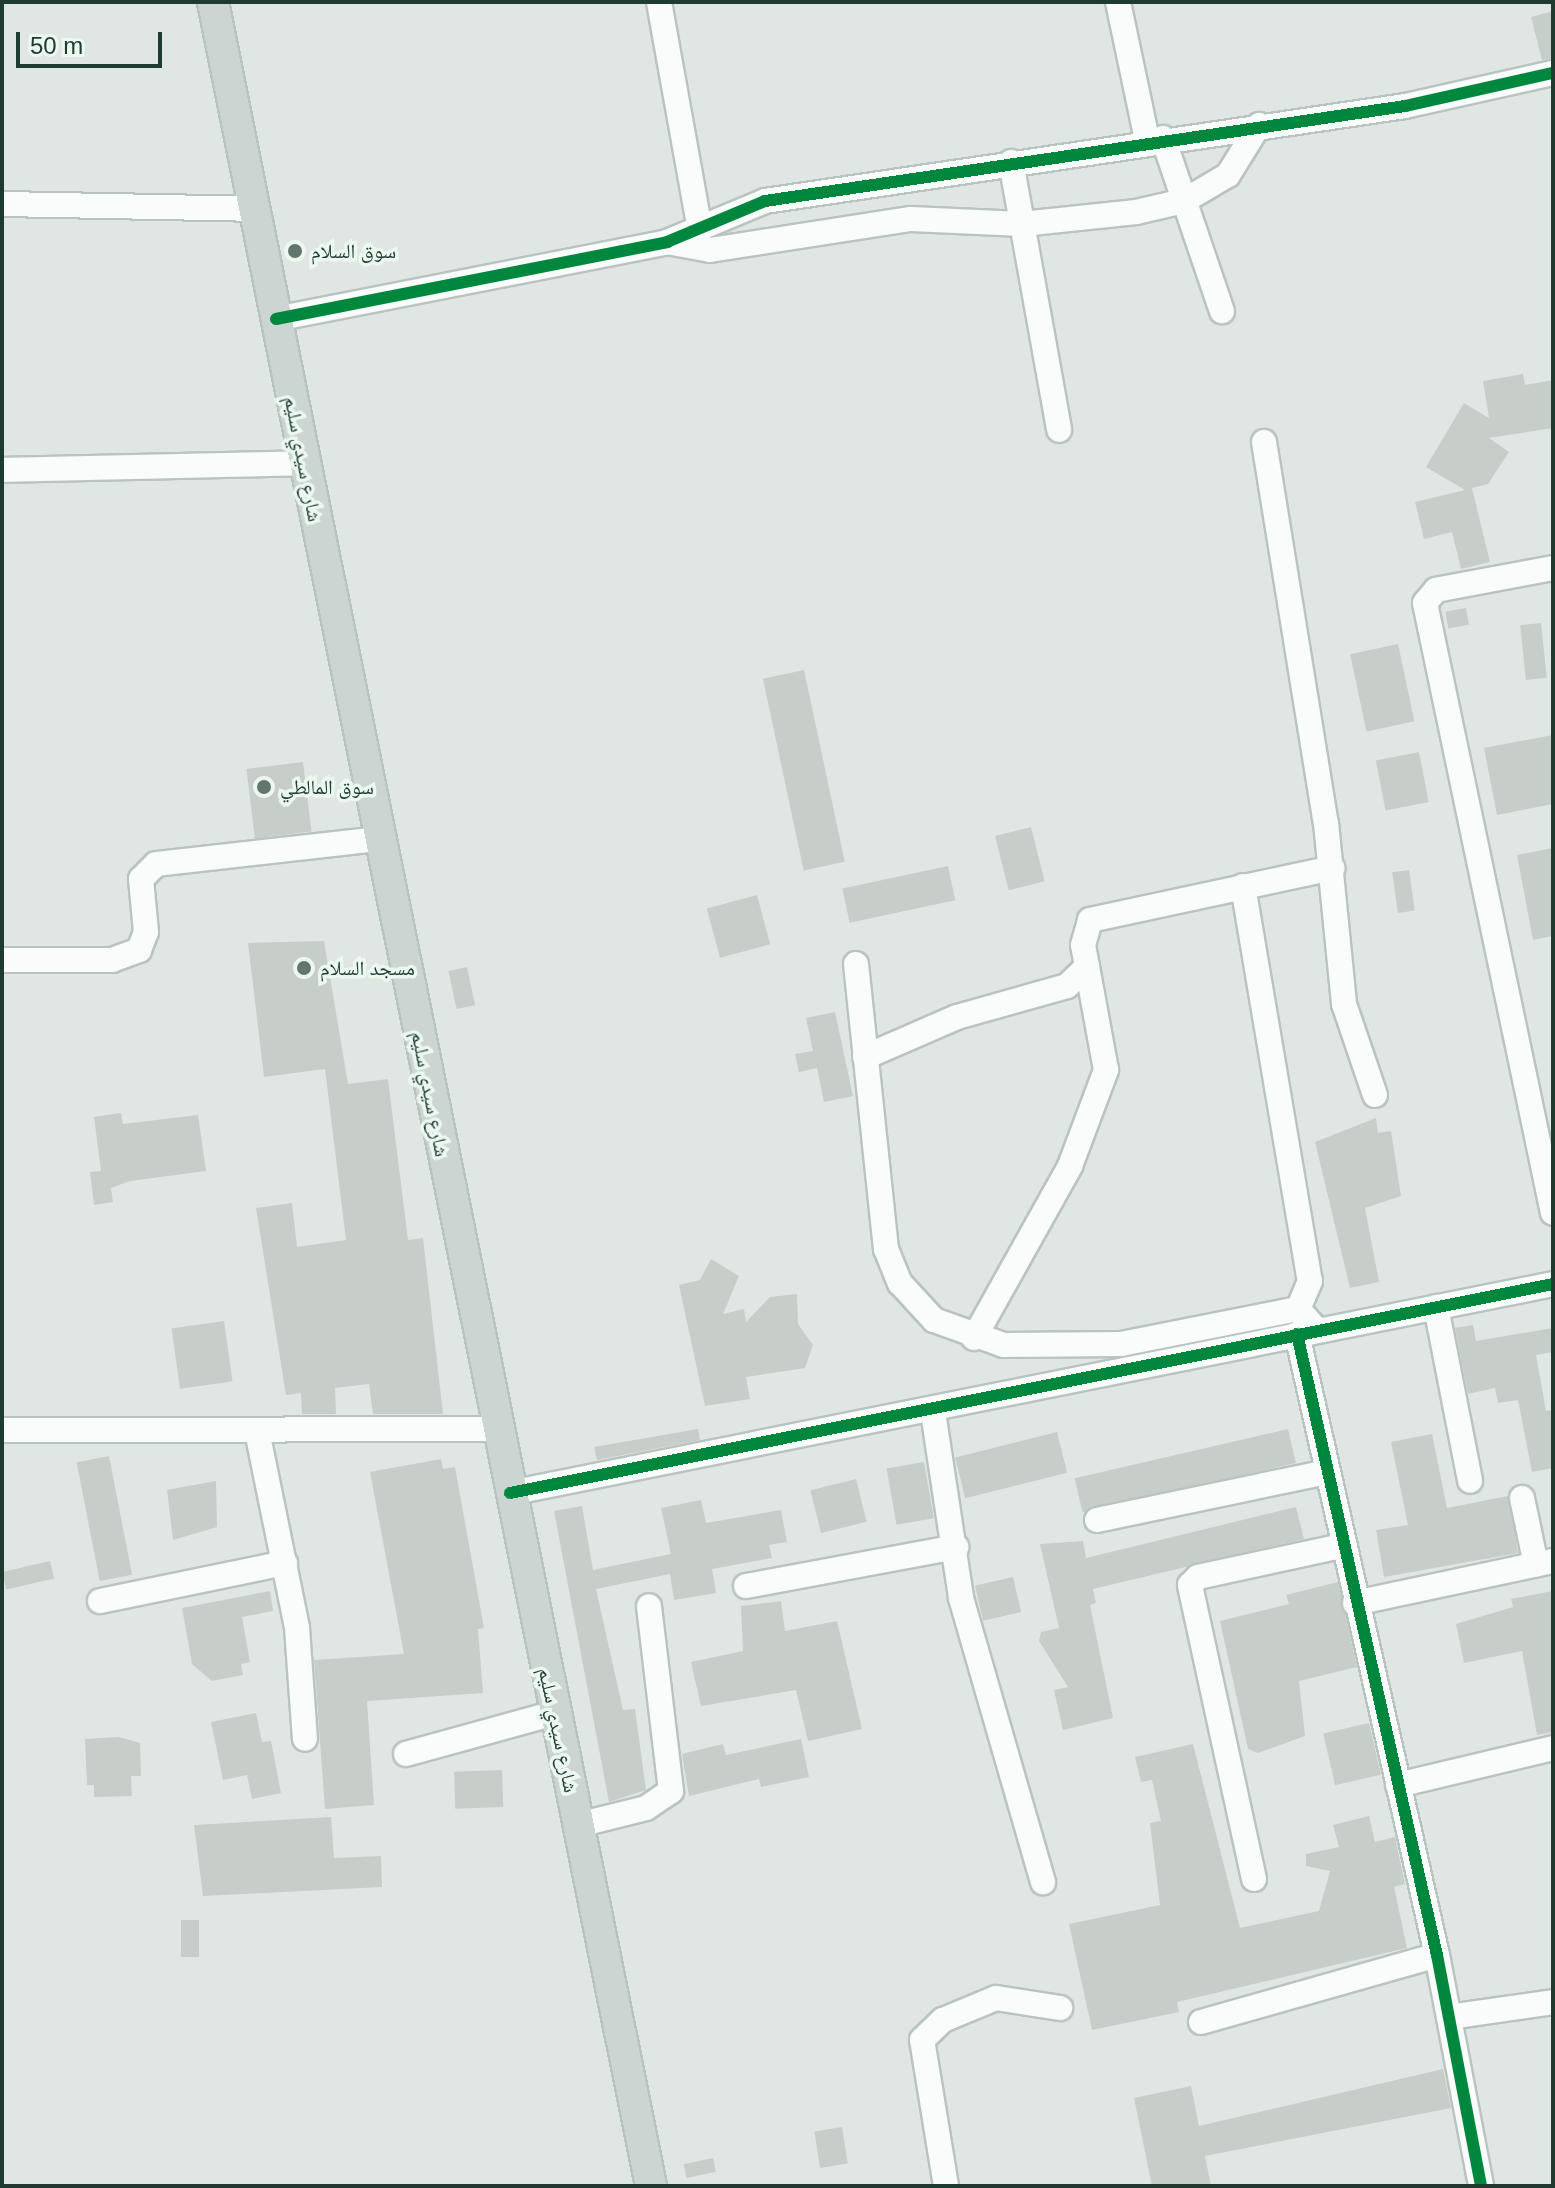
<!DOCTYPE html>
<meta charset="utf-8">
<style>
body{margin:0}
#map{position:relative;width:1555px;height:2188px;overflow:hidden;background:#e0e6e3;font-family:Helvetica,"Noto Naskh Arabic",sans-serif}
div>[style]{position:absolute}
.building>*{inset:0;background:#c7ceca;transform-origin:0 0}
.roads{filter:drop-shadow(2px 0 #bac4bf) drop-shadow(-2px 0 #bac4bf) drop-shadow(0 2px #bac4bf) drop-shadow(0 -2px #bac4bf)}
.minor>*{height:24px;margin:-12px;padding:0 12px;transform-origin:12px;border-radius:12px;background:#fafbfb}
.major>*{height:30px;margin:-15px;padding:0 15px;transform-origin:15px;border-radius:15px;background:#cbd5d1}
.cycleway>*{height:12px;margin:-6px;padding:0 6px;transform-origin:6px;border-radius:6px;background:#00873e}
.dots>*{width:22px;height:22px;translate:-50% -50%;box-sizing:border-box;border:4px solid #ecf7f0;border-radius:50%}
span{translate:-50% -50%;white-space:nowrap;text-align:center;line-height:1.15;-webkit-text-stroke:7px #ecf7f0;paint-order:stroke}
.poi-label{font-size:20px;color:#1d3b2f}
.left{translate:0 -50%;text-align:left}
.street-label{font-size:20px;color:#1d3b2f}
.frame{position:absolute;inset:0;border:4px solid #1d3b2f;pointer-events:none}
.scale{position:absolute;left:16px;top:32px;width:146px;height:36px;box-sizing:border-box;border:4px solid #1d3b2f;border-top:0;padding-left:10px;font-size:24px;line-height:28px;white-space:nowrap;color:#1d3b2f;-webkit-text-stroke:6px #ecf7f0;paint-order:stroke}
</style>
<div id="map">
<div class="building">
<div style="clip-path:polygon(1553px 11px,1553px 58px,1542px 60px,1531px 17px)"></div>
<div style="clip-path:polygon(1523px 374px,1525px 385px,1553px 380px,1553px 428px,1489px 438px,1509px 452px,1488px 484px,1472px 488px,1490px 562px,1461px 569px,1452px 532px,1424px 539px,1415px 502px,1465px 490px,1426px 467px,1464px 403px,1489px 418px,1483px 381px)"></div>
<div style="left:1466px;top:608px;width:17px;height:21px;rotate:80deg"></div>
<div style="left:1541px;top:623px;width:55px;height:21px;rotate:84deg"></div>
<div style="left:1398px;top:644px;width:79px;height:49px;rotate:78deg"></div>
<div style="left:804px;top:670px;width:196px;height:42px;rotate:78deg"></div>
<div style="clip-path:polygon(1553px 735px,1553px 804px,1497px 815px,1484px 748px)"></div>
<div style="left:1419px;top:752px;width:51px;height:44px;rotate:79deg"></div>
<div style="left:303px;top:762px;width:70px;height:57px;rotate:83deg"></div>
<div style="left:1031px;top:827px;width:56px;height:37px;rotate:76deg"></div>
<div style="clip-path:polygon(1553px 848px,1553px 936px,1533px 940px,1517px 855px)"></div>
<div style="left:948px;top:866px;width:35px;height:108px;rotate:78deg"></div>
<div style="left:1409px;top:870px;width:41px;height:17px;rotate:82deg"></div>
<div style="left:757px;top:895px;width:51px;height:52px;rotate:75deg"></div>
<div style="clip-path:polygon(324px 941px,348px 1084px,388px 1079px,408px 1240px,423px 1238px,443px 1414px,373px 1414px,369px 1384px,335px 1388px,336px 1414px,302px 1414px,301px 1393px,286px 1395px,256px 1208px,292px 1203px,297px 1247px,346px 1240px,325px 1069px,264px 1077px,248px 943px)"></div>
<div style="left:467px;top:967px;width:39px;height:19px;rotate:78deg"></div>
<div style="clip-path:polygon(835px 1012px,853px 1096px,824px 1102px,817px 1068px,799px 1072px,795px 1054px,813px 1051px,806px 1018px)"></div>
<div style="clip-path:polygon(121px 1113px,123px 1124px,198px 1115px,206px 1171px,130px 1181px,111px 1188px,113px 1202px,94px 1205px,90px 1172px,101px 1171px,94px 1117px)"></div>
<div style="clip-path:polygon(1376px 1118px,1378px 1133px,1391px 1131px,1401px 1196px,1365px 1208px,1379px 1282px,1350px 1288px,1315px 1142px)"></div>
<div style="clip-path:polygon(711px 1259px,739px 1276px,723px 1314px,744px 1309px,746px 1322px,770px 1297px,797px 1294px,798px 1324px,813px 1345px,805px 1368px,746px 1377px,750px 1399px,705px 1406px,679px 1285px,700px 1280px)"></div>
<div style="left:224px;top:1321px;width:61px;height:53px;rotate:82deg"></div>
<div style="clip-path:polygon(1473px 1325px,1476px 1341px,1553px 1328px,1553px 1352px,1536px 1355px,1546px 1411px,1553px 1410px,1553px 1468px,1532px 1472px,1518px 1400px,1498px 1403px,1495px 1388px,1468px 1394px,1455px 1328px)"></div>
<div style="clip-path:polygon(698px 1429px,700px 1440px,597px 1460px,594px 1447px)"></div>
<div style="left:1288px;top:1429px;width:35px;height:219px;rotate:77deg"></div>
<div style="left:1057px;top:1432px;width:42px;height:105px;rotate:76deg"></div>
<div style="clip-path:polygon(1432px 1434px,1447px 1508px,1508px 1496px,1518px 1553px,1384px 1577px,1376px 1530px,1408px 1525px,1391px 1442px)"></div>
<div style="left:109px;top:1456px;width:121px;height:33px;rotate:79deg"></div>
<div style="clip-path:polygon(441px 1459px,443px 1469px,455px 1467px,484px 1628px,478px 1629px,483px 1693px,367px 1701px,374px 1805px,325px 1809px,314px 1660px,404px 1654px,370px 1472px)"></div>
<div style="left:924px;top:1462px;width:57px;height:38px;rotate:80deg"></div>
<div style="left:856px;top:1479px;width:44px;height:47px;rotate:76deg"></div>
<div style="clip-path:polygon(216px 1481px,217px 1527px,173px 1540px,167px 1490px)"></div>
<div style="clip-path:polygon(701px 1500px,706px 1523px,781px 1510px,787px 1542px,769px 1545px,772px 1558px,712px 1569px,716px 1593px,674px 1600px,670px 1574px,596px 1589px,623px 1710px,635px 1709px,646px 1790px,609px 1802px,554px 1511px,582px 1506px,593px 1570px,671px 1554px,661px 1508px)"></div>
<div style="clip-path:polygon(1296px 1507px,1304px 1539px,1093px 1589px,1096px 1603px,1090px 1605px,1113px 1718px,1063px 1730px,1054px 1690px,1068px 1687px,1039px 1641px,1041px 1632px,1059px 1628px,1040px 1544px,1083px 1541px,1086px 1558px)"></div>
<div style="left:50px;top:1561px;width:18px;height:49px;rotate:77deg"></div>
<div style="left:1013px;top:1577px;width:36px;height:39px;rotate:77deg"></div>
<div style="clip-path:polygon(1338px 1582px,1357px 1667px,1299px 1681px,1305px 1736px,1258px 1753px,1248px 1749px,1220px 1621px,1289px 1604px,1286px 1595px)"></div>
<div style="clip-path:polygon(270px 1591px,273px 1611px,242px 1617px,250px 1662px,241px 1664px,243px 1675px,212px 1681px,192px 1664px,182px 1608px)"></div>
<div style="clip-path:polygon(1553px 1591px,1553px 1732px,1537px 1735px,1522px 1651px,1464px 1663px,1456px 1624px,1513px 1607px,1511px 1599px)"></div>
<div style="clip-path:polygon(781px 1601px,785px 1631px,837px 1621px,862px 1729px,808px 1741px,796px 1690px,701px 1706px,691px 1662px,743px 1651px,741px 1606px)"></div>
<div style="clip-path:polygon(256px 1713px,262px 1742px,271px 1741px,281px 1793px,252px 1799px,247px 1775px,223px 1780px,211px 1722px)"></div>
<div style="left:1369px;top:1723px;width:53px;height:47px;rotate:77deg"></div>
<div style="clip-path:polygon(119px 1737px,140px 1743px,141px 1776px,131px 1776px,132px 1796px,94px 1797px,94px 1785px,87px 1785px,85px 1739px)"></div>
<div style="clip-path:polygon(801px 1739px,809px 1777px,761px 1787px,759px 1779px,689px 1796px,682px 1754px,723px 1744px,726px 1755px)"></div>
<div style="clip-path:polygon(1193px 1744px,1240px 1928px,1319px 1911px,1330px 1871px,1306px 1866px,1306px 1854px,1339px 1847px,1333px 1825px,1369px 1816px,1375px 1842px,1395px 1837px,1405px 1884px,1394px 1887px,1407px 1948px,1177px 2002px,1179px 2012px,1092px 2030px,1069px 1924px,1160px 1905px,1150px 1823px,1161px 1821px,1152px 1780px,1141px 1782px,1135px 1757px)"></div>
<div style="left:502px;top:1770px;width:37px;height:48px;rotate:88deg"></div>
<div style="clip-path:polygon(331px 1817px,334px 1858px,381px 1856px,382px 1887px,203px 1896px,194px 1825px)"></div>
<div style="left:181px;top:1920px;width:18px;height:37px"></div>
<div style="clip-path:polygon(1443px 2069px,1451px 2108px,1205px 2156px,1211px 2186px,1152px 2186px,1134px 2098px,1191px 2086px,1199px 2126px)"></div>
<div style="left:842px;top:2127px;width:37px;height:28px;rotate:81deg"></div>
<div style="left:713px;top:2158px;width:14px;height:30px;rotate:78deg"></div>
</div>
<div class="roads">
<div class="minor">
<div style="left:659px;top:2px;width:232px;rotate:79.8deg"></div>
<div style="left:1118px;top:2px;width:141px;rotate:78.1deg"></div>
<div style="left:1163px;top:138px;width:183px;rotate:71.2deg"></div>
<div style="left:1011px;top:162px;width:272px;rotate:79.8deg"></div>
<div style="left:2px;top:204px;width:252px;rotate:1.1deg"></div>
<div style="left:667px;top:242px;width:44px;rotate:10.5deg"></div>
<div style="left:710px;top:250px;width:203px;rotate:-8.8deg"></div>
<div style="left:911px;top:219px;width:111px;rotate:2.6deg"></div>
<div style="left:1022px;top:224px;width:115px;rotate:-6deg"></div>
<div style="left:1136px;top:212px;width:49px;rotate:-12.9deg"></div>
<div style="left:1184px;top:201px;width:51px;rotate:-30.6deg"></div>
<div style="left:1228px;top:175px;width:59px;rotate:-58.2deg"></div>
<div style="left:276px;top:319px;width:399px;rotate:-11.1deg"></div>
<div style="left:667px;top:242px;width:106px;rotate:-22.7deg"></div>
<div style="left:765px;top:201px;width:647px;rotate:-8.44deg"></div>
<div style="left:1405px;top:106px;width:152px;rotate:-12.6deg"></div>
<div style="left:1264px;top:442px;width:386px;rotate:80.8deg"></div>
<div style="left:1326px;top:823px;width:182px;rotate:84.3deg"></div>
<div style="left:1344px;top:1004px;width:96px;rotate:71.2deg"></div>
<div style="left:2px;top:470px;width:301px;rotate:-1.3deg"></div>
<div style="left:1553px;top:568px;width:119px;rotate:169.4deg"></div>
<div style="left:1436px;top:590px;width:17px;rotate:130deg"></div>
<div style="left:1425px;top:603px;width:623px;rotate:78.15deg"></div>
<div style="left:1243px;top:886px;width:401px;rotate:80.4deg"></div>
<div style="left:1310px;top:1281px;width:30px;rotate:113deg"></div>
<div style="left:2px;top:960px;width:110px"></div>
<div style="left:112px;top:960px;width:29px;rotate:-20deg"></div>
<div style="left:139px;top:950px;width:19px;rotate:-69deg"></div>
<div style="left:146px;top:932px;width:53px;rotate:-95.4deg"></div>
<div style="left:141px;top:879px;width:21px;rotate:-45deg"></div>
<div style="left:156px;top:864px;width:224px;rotate:-6.4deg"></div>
<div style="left:856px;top:964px;width:287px;rotate:84deg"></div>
<div style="left:886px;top:1249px;width:37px;rotate:68deg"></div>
<div style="left:900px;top:1283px;width:50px;rotate:47.4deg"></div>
<div style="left:934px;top:1320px;width:74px;rotate:19.7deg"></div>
<div style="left:1004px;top:1345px;width:117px;rotate:-0.5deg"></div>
<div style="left:1121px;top:1344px;width:180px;rotate:-11.2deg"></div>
<div style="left:1298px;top:1309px;width:28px;rotate:48deg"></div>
<div style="left:865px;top:1057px;width:100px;rotate:-23.5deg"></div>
<div style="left:957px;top:1017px;width:114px;rotate:-15.7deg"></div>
<div style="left:1067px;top:986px;width:28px;rotate:-44deg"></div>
<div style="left:1436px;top:1307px;width:177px;rotate:78.9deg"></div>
<div style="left:1297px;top:1334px;width:637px;rotate:77.3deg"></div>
<div style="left:1437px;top:1955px;width:235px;rotate:79.2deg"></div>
<div style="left:974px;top:1338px;width:197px;rotate:-60.8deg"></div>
<div style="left:1070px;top:1166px;width:103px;rotate:-69.4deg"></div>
<div style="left:1106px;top:1070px;width:127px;rotate:-100.4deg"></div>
<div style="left:1083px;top:945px;width:26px;rotate:-74deg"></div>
<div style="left:1090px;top:920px;width:248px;rotate:-12.1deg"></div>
<div style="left:933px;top:1412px;width:188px;rotate:81.4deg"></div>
<div style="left:961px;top:1598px;width:296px;rotate:73.9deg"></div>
<div style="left:2px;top:1430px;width:495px;rotate:-0.1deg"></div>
<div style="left:257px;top:1431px;width:201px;rotate:78.5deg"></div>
<div style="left:297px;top:1628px;width:111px;rotate:85.9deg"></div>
<div style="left:510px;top:1493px;width:1064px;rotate:-11.33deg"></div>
<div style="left:1522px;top:1498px;width:68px;rotate:78.2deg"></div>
<div style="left:1097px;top:1520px;width:234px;rotate:-11.8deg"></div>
<div style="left:746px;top:1586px;width:214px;rotate:-10.5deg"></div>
<div style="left:100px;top:1601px;width:189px;rotate:-11.6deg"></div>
<div style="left:1355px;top:1603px;width:202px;rotate:-12deg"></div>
<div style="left:406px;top:1754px;width:155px;rotate:-15.4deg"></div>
<div style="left:1398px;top:1785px;width:159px;rotate:-13.4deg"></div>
<div style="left:578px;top:1825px;width:70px;rotate:-14deg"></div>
<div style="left:646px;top:1808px;width:30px;rotate:-34deg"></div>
<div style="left:671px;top:1791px;width:186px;rotate:-96.8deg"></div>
<div style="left:1254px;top:1879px;width:301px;rotate:-102.3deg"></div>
<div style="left:1190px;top:1585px;width:11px;rotate:-45deg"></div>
<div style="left:1198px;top:1577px;width:146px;rotate:-12.2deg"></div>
<div style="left:1449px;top:2017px;width:105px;rotate:-8.2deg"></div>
<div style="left:1201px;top:2022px;width:245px;rotate:-15.8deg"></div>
<div style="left:946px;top:2186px;width:148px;rotate:-99.3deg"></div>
<div style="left:922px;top:2040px;width:29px;rotate:-44deg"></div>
<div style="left:943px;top:2020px;width:57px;rotate:-22.5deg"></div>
<div style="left:996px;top:1998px;width:65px;rotate:8.9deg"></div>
</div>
<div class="major">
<div style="left:213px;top:2px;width:2227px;rotate:78.66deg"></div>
</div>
</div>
<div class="cycleway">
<div style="left:276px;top:319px;width:399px;rotate:-11.1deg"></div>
<div style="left:667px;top:242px;width:106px;rotate:-22.7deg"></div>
<div style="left:765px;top:201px;width:647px;rotate:-8.44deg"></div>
<div style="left:1405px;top:106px;width:152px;rotate:-12.6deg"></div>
<div style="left:1297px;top:1334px;width:637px;rotate:77.3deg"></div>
<div style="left:1437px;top:1955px;width:235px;rotate:79.2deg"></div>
<div style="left:510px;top:1493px;width:1064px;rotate:-11.33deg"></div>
</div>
<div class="dots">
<div style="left:295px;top:251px;background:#61776e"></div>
<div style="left:264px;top:787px;background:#61776e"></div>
<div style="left:304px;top:968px;background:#61776e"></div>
</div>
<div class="poi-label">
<span class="left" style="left:311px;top:251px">سوق السلام</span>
<span class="left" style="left:280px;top:787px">سوق المالطي</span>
<span class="left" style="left:320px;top:968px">مسجد السلام</span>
</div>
<div class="street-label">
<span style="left:303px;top:459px;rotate:79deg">شارع سيدي سليم</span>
<span style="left:430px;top:1094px;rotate:79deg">شارع سيدي سليم</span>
<span style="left:558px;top:1730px;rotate:78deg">شارع سيدي سليم</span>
</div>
<div class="frame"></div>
<div class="scale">50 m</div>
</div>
